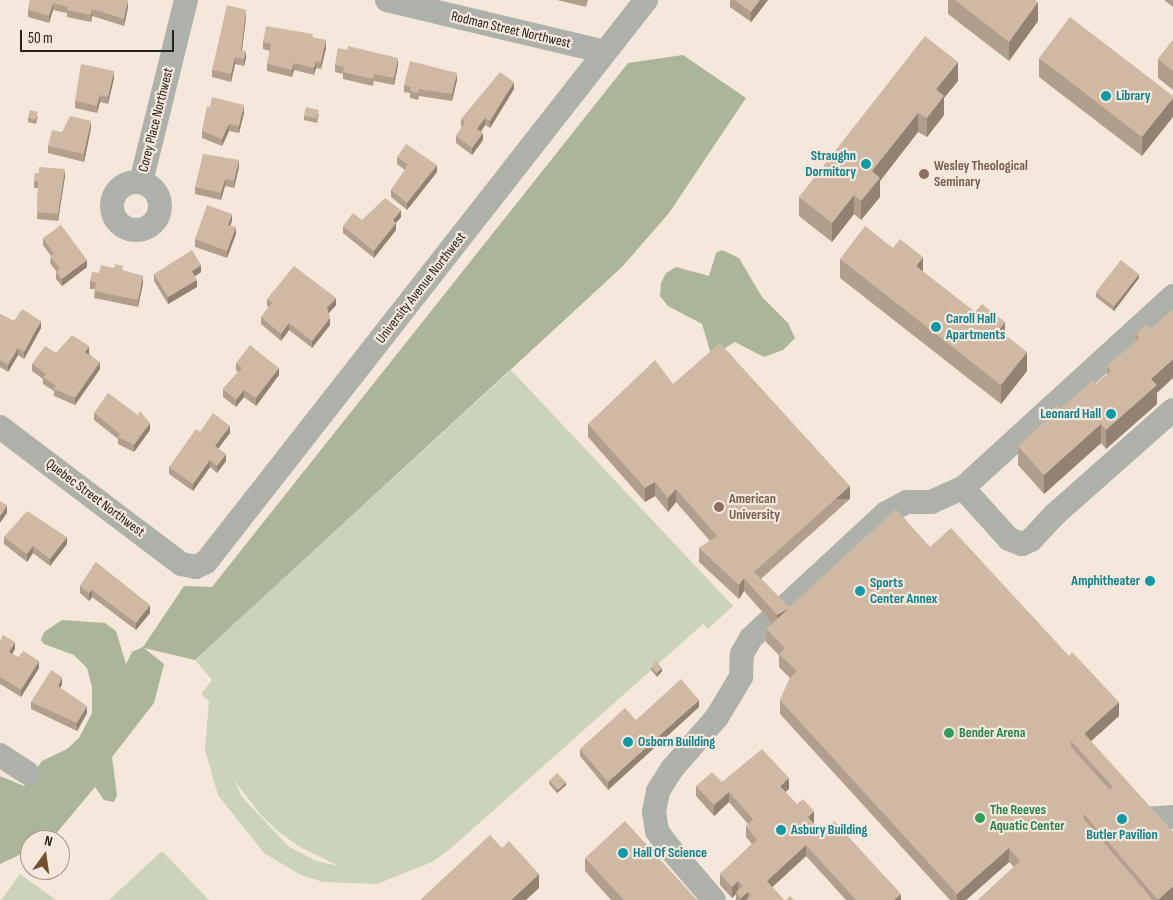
<!DOCTYPE html>
<style>
body{margin:0}
#map{position:relative;width:1173px;height:900px;overflow:hidden;background:#f5e7db;font-family:"Sofia Sans Condensed",sans-serif}
div>[style]{position:absolute}
.green>*{inset:0;background:#cbd3bc}
.forest>*{inset:0;background:#abb599}
.minor>*{height:24px;margin:-12px;padding:0 12px;transform-origin:12px;border-radius:12px;background:#aeb1aa}
.minor>.ring{margin:-12px;padding:0;box-sizing:content-box;background:none;border:24px solid #aeb1aa;border-radius:50%}
.wall>*{inset:0;background:#b29f8b}
.shaded-wall>*{inset:0;background:#918271;transform-origin:0 0}
.building>*{inset:0;background:#cfb9a2;transform-origin:0 0}
.dots>*{width:14px;height:14px;translate:-50% -50%;box-sizing:border-box;border:2px solid #f5e7db;border-radius:50%}
span{translate:-50% -50%;white-space:nowrap;text-align:center;line-height:1.15;-webkit-text-stroke:4.5px #f5e7db;paint-order:stroke}
.street-label{font-size:14px;color:#26221d}
.culture-label{font-size:14px;color:#0d838f;font-weight:700}
.left{translate:0 -50%;text-align:left}
.right{translate:-100% -50%;text-align:right}
.education-label{font-size:14px;color:#785e54;font-weight:700}
.leisure-label{font-size:14px;color:#27864d;font-weight:700}
.north{position:absolute;left:20px;top:830px;width:50px;height:50px;box-sizing:border-box;background:#f5e7db;border:1px solid #a2988f;border-radius:50%;rotate:14deg;font-size:14px;font-weight:700;line-height:20px;text-align:center;color:#26221d}
.north::after{content:'';display:block;margin:auto;width:18px;height:22px;background:#744e2b;clip-path:polygon(50% 0,100% 100%,50% 72%,0 100%)}
.scale{position:absolute;left:20px;top:30px;width:154px;height:22px;box-sizing:border-box;border:2px solid #26221d;border-top:0;padding-left:6px;font-size:15px;line-height:18px;white-space:nowrap;color:#26221d;-webkit-text-stroke:4px #f5e7db;paint-order:stroke}
</style>
<div id="map">
<div class="green">
<div style="clip-path:polygon(evenodd,511px 370px,733px 606px,708px 629px,703px 624px,450px 849px,432px 862px,377px 884px,323px 882px,301px 875px,264px 853px,218px 795px,205px 750px,209px 701px,201px 694px,212px 680px,195px 660px,511px 370px,234px 780px,261px 815px,279px 832px,300px 847px,339px 866px,316px 861px,288px 846px,242px 797px,234px 780px)"></div>
<div style="clip-path:polygon(162px 851px,209px 900px,109px 900px)"></div>
<div style="clip-path:polygon(20px 874px,56px 900px,1px 900px)"></div>
</div>
<div class="forest">
<div style="clip-path:polygon(683px 55px,746px 98px,669px 213px,622px 267px,195px 660px,144px 648px,164px 664px,154px 703px,112px 757px,117px 795px,114px 802px,104px 800px,95px 787px,54px 836px,47px 840px,30px 840px,30px 850px,0 864px,0 776px,24px 786px,42px 761px,67px 749px,79px 738px,92px 713px,92px 687px,87px 668px,74px 655px,44px 644px,41px 640px,44px 632px,62px 620px,105px 623px,116px 631px,126px 664px,132px 652px,143px 647px,184px 586px,212px 587px,628px 63px)"></div>
<div style="clip-path:polygon(722px 250px,739px 258px,762px 297px,788px 323px,795px 338px,783px 350px,764px 357px,735px 342px,718px 352px,710px 351px,702px 324px,668px 306px,660px 296px,661px 283px,666px 273px,676px 267px,709px 276px,716px 253px)"></div>
</div>
<div class="minor">
<div style="left:387px;top:0;width:224px;rotate:13.4deg"></div>
<div style="left:141px;top:182px;width:187px;rotate:-76.1deg"></div>
<div class="ring" style="left:112px;top:182px;width:24px;height:24px"></div>
<div style="left:0;top:427px;width:227px;rotate:37.1deg"></div>
<div style="left:181px;top:564px;width:15px;rotate:11deg"></div>
<div style="left:196px;top:567px;width:11px;rotate:-27deg"></div>
<div style="left:206px;top:562px;width:714px;rotate:-51.94deg"></div>
<div style="left:963px;top:488px;width:69px;rotate:48deg"></div>
<div style="left:1009px;top:539px;width:14px;rotate:21deg"></div>
<div style="left:1022px;top:544px;width:10px;rotate:-24deg"></div>
<div style="left:1031px;top:540px;width:33px;rotate:-47deg"></div>
<div style="left:1053px;top:516px;width:160px;rotate:-41.5deg"></div>
<div style="left:0;top:755px;width:33px;rotate:33deg"></div>
<div style="left:1145px;top:819px;width:28px;rotate:-4deg"></div>
<div style="left:714px;top:900px;width:72px;rotate:-130.5deg"></div>
<div style="left:667px;top:845px;width:17px;rotate:-126deg"></div>
<div style="left:657px;top:831px;width:19px;rotate:-99deg"></div>
<div style="left:654px;top:812px;width:21px;rotate:-79deg"></div>
<div style="left:658px;top:791px;width:25px;rotate:-58deg"></div>
<div style="left:671px;top:770px;width:70px;rotate:-49deg"></div>
<div style="left:717px;top:717px;width:47px;rotate:-59deg"></div>
<div style="left:741px;top:677px;width:23px;rotate:-88deg"></div>
<div style="left:742px;top:654px;width:18px;rotate:-61deg"></div>
<div style="left:751px;top:638px;width:184px;rotate:-42.8deg"></div>
<div style="left:886px;top:513px;width:24px;rotate:-28deg"></div>
<div style="left:907px;top:502px;width:24px"></div>
<div style="left:931px;top:502px;width:35px;rotate:-24deg"></div>
<div style="left:963px;top:488px;width:285px;rotate:-42.4deg"></div>
</div>
<div class="wall">
<div style="clip-path:polygon(30px 0,128px 7px,124px 26px,92px 16px,91px 22px,67px 17px,67px 13px,53px 10px,49px 23px,28px 17px,28px 10px)"></div>
<div style="clip-path:polygon(557px 0,588px 0,586px 7px)"></div>
<div style="clip-path:polygon(730px 0,768px 0,751px 22px,730px 7px)"></div>
<div style="clip-path:polygon(948px 0,1035px 0,1038px 21px,1009px 61px,948px 14px)"></div>
<div style="clip-path:polygon(1164px 0,1173px 0,1173px 7px)"></div>
<div style="clip-path:polygon(246px 17px,242px 50px,246px 58px,244px 66px,235px 64px,231px 82px,212px 77px,212px 70px)"></div>
<div style="clip-path:polygon(313px 37px,326px 48px,321px 69px,316px 68px,314px 75px,294px 70px,292px 77px,267px 71px,267px 64px,270px 51px,263px 49px,263px 42px)"></div>
<div style="clip-path:polygon(1173px 40px,1173px 90px,1158px 78px,1158px 59px)"></div>
<div style="clip-path:polygon(1039px 58px,1173px 96px,1142px 156px,1039px 77px)"></div>
<div style="clip-path:polygon(335px 65px,398px 65px,394px 85px,374px 81px,373px 86px,343px 79px,343px 74px,335px 72px)"></div>
<div style="clip-path:polygon(114px 78px,108px 104px,100px 102px,97px 113px,75px 108px,75px 101px)"></div>
<div style="clip-path:polygon(457px 80px,452px 101px,419px 96px,418px 100px,410px 98px,410px 93px,404px 92px,404px 85px)"></div>
<div style="clip-path:polygon(958px 81px,944px 98px,944px 115px,927px 137px,918px 132px,880px 181px,880px 197px,861px 220px,854px 214px,832px 242px,799px 216px,799px 197px)"></div>
<div style="clip-path:polygon(514px 89px,490px 128px,485px 125px,481px 132px,483px 140px,472px 155px,456px 143px,456px 136px,462px 127px,461px 126px,461px 119px)"></div>
<div style="clip-path:polygon(210px 107px,244px 113px,239px 133px,229px 131px,222px 146px,202px 138px,202px 131px)"></div>
<div style="clip-path:polygon(319px 114px,317px 123px,304px 120px,304px 116px)"></div>
<div style="clip-path:polygon(38px 116px,36px 124px,28px 122px,28px 118px)"></div>
<div style="clip-path:polygon(91px 128px,84px 162px,48px 153px,48px 146px,62px 132px)"></div>
<div style="clip-path:polygon(397px 157px,437px 172px,407px 210px,391px 197px,391px 190px,405px 170px,397px 164px)"></div>
<div style="clip-path:polygon(239px 167px,234px 188px,225px 186px,221px 200px,195px 194px,195px 187px)"></div>
<div style="clip-path:polygon(39px 173px,65px 176px,58px 221px,37px 219px,38px 188px,34px 188px,34px 181px)"></div>
<div style="clip-path:polygon(401px 217px,396px 223px,396px 230px,374px 258px,343px 233px,343px 226px,362px 220px)"></div>
<div style="clip-path:polygon(232px 221px,230px 226px,236px 234px,227px 258px,195px 247px,195px 239px)"></div>
<div style="clip-path:polygon(43px 238px,87px 267px,62px 286px,56px 279px,56px 271px,50px 263px,51px 256px,43px 245px)"></div>
<div style="clip-path:polygon(840px 259px,923px 272px,1005px 335px,1027px 371px,1001px 404px,840px 278px)"></div>
<div style="clip-path:polygon(123px 271px,143px 283px,138px 307px,94px 298px,95px 289px,90px 289px,90px 281px,99px 273px)"></div>
<div style="clip-path:polygon(201px 272px,195px 276px,197px 287px,168px 304px,154px 281px,154px 274px)"></div>
<div style="clip-path:polygon(1139px 278px,1114px 311px,1096px 297px,1096px 293px)"></div>
<div style="clip-path:polygon(267px 299px,336px 305px,329px 313px,330px 325px,312px 348px,289px 330px,281px 341px,261px 324px,261px 317px,269px 307px,267px 306px)"></div>
<div style="clip-path:polygon(0 314px,14px 321px,41px 328px,24px 359px,18px 355px,8px 372px,0 367px)"></div>
<div style="clip-path:polygon(1146px 324px,1157px 393px,1157px 404px,1106px 449px,1101px 443px,1044px 494px,1018px 465px,1018px 446px,1046px 421px,1046px 415px,1060px 409px,1096px 384px,1107px 374px,1107px 366px,1136px 341px,1136px 334px)"></div>
<div style="clip-path:polygon(56px 353px,89px 353px,100px 369px,75px 405px,54px 396px,54px 391px,43px 384px,43px 379px,32px 371px,32px 364px)"></div>
<div style="clip-path:polygon(236px 363px,279px 375px,256px 406px,244px 397px,236px 407px,223px 397px,223px 389px,238px 372px,236px 370px)"></div>
<div style="clip-path:polygon(673px 384px,850px 499px,761px 579px,789px 607px,930px 547px,1119px 716px,1091px 741px,1173px 900px,978px 900px,1014px 867px,1009px 862px,966px 900px,950px 900px,780px 714px,780px 700px,790px 678px,779px 667px,779px 655px,766px 642px,766px 629px,772px 623px,744px 591px,739px 599px,699px 562px,699px 548px,710px 541px,676px 502px,668px 512px,655px 496px,645px 502px,588px 437px,588px 424px)"></div>
<div style="clip-path:polygon(94px 413px,150px 430px,134px 452px,118px 444px,118px 439px,94px 420px)"></div>
<div style="clip-path:polygon(200px 432px,230px 433px,218px 448px,226px 461px,217px 473px,210px 467px,193px 491px,169px 474px,169px 467px)"></div>
<div style="clip-path:polygon(4px 537px,67px 544px,50px 566px,33px 553px,27px 562px,4px 544px)"></div>
<div style="clip-path:polygon(96px 562px,150px 613px,136px 630px,92px 597px,89px 601px,80px 593px,80px 586px)"></div>
<div style="clip-path:polygon(0 641px,15px 649px,12px 654px,39px 668px,21px 697px,0 684px)"></div>
<div style="clip-path:polygon(651px 667px,662px 671px,657px 677px,651px 670px)"></div>
<div style="clip-path:polygon(62px 684px,60px 688px,87px 713px,77px 731px,31px 709px,31px 702px)"></div>
<div style="clip-path:polygon(699px 707px,608px 790px,580px 756px,580px 749px,636px 720px)"></div>
<div style="clip-path:polygon(549px 781px,566px 785px,557px 793px,549px 784px)"></div>
<div style="clip-path:polygon(722px 782px,789px 789px,785px 792px,814px 822px,813px 823px,821px 832px,901px 900px,846px 900px,806px 856px,772px 887px,784px 900px,736px 900px,736px 894px,732px 898px,720px 885px,720px 874px,752px 844px,746px 837px,746px 826px,748px 824px,729px 802px,714px 816px,696px 796px,696px 786px)"></div>
<div style="clip-path:polygon(585px 858px,697px 900px,611px 900px,585px 871px)"></div>
</div>
<div class="shaded-wall">
<div style="clip-path:polygon(128px 0,128px 7px,124px 26px,124px 19px)"></div>
<div style="clip-path:polygon(760px 0,768px 0,751px 22px,751px 12px)"></div>
<div style="clip-path:polygon(1038px 2px,1038px 21px,1009px 61px,1009px 42px)"></div>
<div style="clip-path:polygon(53px 3px,53px 10px,49px 23px,49px 16px)"></div>
<div style="clip-path:polygon(92px 9px,92px 16px,91px 22px,91px 15px)"></div>
<div style="clip-path:polygon(246px 10px,246px 17px,241px 57px,241px 50px)"></div>
<div style="clip-path:polygon(326px 40px,326px 48px,321px 69px,321px 62px)"></div>
<div style="clip-path:polygon(246px 51px,246px 58px,244px 66px,244px 59px)"></div>
<div style="clip-path:polygon(235px 57px,235px 64px,231px 82px,231px 74px)"></div>
<div style="clip-path:polygon(398px 58px,398px 65px,394px 85px,394px 78px)"></div>
<div style="clip-path:polygon(316px 61px,316px 68px,314px 75px,314px 68px)"></div>
<div style="clip-path:polygon(958px 62px,958px 81px,944px 98px,944px 115px,927px 137px,927px 118px,936px 89px)"></div>
<div style="clip-path:polygon(294px 63px,294px 70px,292px 77px,292px 70px)"></div>
<div style="clip-path:polygon(114px 71px,114px 78px,108px 104px,108px 97px)"></div>
<div style="clip-path:polygon(457px 73px,457px 80px,452px 101px,452px 94px)"></div>
<div style="clip-path:polygon(514px 82px,514px 89px,490px 128px,490px 121px)"></div>
<div style="clip-path:polygon(100px 95px,100px 102px,97px 113px,97px 106px)"></div>
<div style="clip-path:polygon(1173px 98px,1173px 117px,1142px 156px,1142px 137px)"></div>
<div style="clip-path:polygon(244px 105px,244px 113px,239px 133px,239px 126px)"></div>
<div style="clip-path:polygon(918px 113px,918px 132px,880px 181px,880px 197px,861px 220px,861px 201px,872px 171px)"></div>
<div style="clip-path:polygon(485px 118px,485px 125px,477px 136px,477px 129px)"></div>
<div style="clip-path:polygon(91px 121px,91px 128px,84px 162px,84px 154px)"></div>
<div style="clip-path:polygon(229px 124px,229px 131px,222px 146px,222px 139px)"></div>
<div style="clip-path:polygon(483px 133px,483px 140px,472px 155px,472px 148px)"></div>
<div style="clip-path:polygon(239px 160px,239px 167px,234px 188px,234px 181px)"></div>
<div style="clip-path:polygon(437px 165px,437px 172px,407px 210px,407px 203px)"></div>
<div style="clip-path:polygon(65px 169px,65px 176px,58px 221px,58px 214px)"></div>
<div style="clip-path:polygon(225px 179px,225px 186px,221px 200px,221px 193px)"></div>
<div style="clip-path:polygon(854px 195px,854px 214px,832px 242px,832px 223px)"></div>
<div style="clip-path:polygon(401px 210px,401px 217px,396px 223px,396px 230px,374px 258px,374px 251px,393px 220px)"></div>
<div style="clip-path:polygon(232px 214px,232px 221px,228px 232px,228px 225px)"></div>
<div style="clip-path:polygon(236px 227px,236px 234px,227px 258px,227px 251px)"></div>
<div style="clip-path:polygon(923px 257px,923px 276px,916px 266px)"></div>
<div style="clip-path:polygon(87px 260px,87px 267px,62px 286px,62px 279px)"></div>
<div style="clip-path:polygon(201px 265px,201px 272px,192px 278px,192px 271px)"></div>
<div style="clip-path:polygon(1139px 274px,1139px 278px,1114px 311px,1114px 307px)"></div>
<div style="clip-path:polygon(143px 276px,143px 283px,138px 307px,138px 300px)"></div>
<div style="clip-path:polygon(197px 280px,197px 287px,168px 304px,168px 297px)"></div>
<div style="clip-path:polygon(336px 298px,336px 305px,327px 315px,327px 308px)"></div>
<div style="clip-path:polygon(330px 318px,330px 325px,312px 348px,312px 341px)"></div>
<div style="clip-path:polygon(41px 321px,41px 328px,24px 359px,24px 352px)"></div>
<div style="clip-path:polygon(1005px 322px,1005px 341px,999px 330px)"></div>
<div style="clip-path:polygon(289px 323px,289px 330px,281px 341px,281px 334px)"></div>
<div style="clip-path:polygon(89px 346px,89px 353px,85px 359px,85px 352px)"></div>
<div style="clip-path:polygon(18px 348px,18px 355px,8px 372px,8px 365px)"></div>
<div style="clip-path:polygon(1027px 352px,1027px 371px,1001px 404px,1001px 385px)"></div>
<div style="clip-path:polygon(1173px 359px,1173px 378px,1157px 393px,1157px 404px,1106px 449px,1106px 430px,1151px 379px)"></div>
<div style="clip-path:polygon(100px 362px,100px 369px,75px 405px,75px 398px)"></div>
<div style="clip-path:polygon(279px 368px,279px 375px,256px 406px,256px 398px)"></div>
<div style="clip-path:polygon(244px 390px,244px 397px,236px 407px,236px 400px)"></div>
<div style="clip-path:polygon(150px 423px,150px 430px,134px 452px,134px 445px)"></div>
<div style="clip-path:polygon(1101px 424px,1101px 443px,1044px 494px,1044px 475px)"></div>
<div style="clip-path:polygon(230px 426px,230px 433px,215px 453px,215px 446px)"></div>
<div style="clip-path:polygon(226px 454px,226px 461px,217px 473px,217px 466px)"></div>
<div style="clip-path:polygon(210px 460px,210px 467px,193px 491px,193px 484px)"></div>
<div style="clip-path:polygon(655px 482px,655px 496px,645px 502px,645px 488px)"></div>
<div style="left:850px;top:486px;width:13px;height:129px;rotate:90deg"></div>
<div style="clip-path:polygon(676px 489px,676px 502px,668px 512px,668px 498px)"></div>
<div style="clip-path:polygon(7px 505px,7px 513px,0 523px,0 516px)"></div>
<div style="clip-path:polygon(67px 537px,67px 544px,50px 566px,50px 559px)"></div>
<div style="clip-path:polygon(33px 546px,33px 553px,27px 562px,27px 554px)"></div>
<div style="clip-path:polygon(744px 578px,744px 591px,739px 599px,739px 585px)"></div>
<div style="clip-path:polygon(92px 590px,92px 597px,89px 601px,89px 593px)"></div>
<div style="clip-path:polygon(150px 605px,150px 613px,136px 630px,136px 623px)"></div>
<div style="clip-path:polygon(789px 608px,777px 628px,777px 615px)"></div>
<div style="clip-path:polygon(15px 642px,15px 649px,9px 659px,9px 652px)"></div>
<div style="clip-path:polygon(39px 661px,39px 668px,21px 697px,21px 690px)"></div>
<div style="clip-path:polygon(662px 668px,662px 671px,657px 677px,657px 673px)"></div>
<div style="clip-path:polygon(62px 677px,62px 684px,58px 693px,58px 686px)"></div>
<div style="clip-path:polygon(699px 700px,699px 707px,608px 790px,608px 782px)"></div>
<div style="clip-path:polygon(1119px 702px,1119px 716px,1080px 751px,1073px 744px)"></div>
<div style="clip-path:polygon(87px 706px,87px 713px,77px 731px,77px 723px)"></div>
<div style="clip-path:polygon(789px 778px,789px 789px,780px 796px,780px 786px)"></div>
<div style="clip-path:polygon(566px 782px,566px 785px,557px 793px,557px 790px)"></div>
<div style="clip-path:polygon(729px 792px,729px 802px,714px 816px,714px 805px)"></div>
<div style="clip-path:polygon(814px 811px,814px 822px,808px 828px,808px 817px)"></div>
<div style="clip-path:polygon(806px 845px,806px 856px,767px 892px,767px 881px)"></div>
<div style="clip-path:polygon(1009px 848px,1009px 862px,966px 900px,957px 900px,957px 894px)"></div>
<div style="clip-path:polygon(539px 874px,539px 888px,526px 900px,511px 900px)"></div>
<div style="clip-path:polygon(738px 881px,738px 892px,736px 892px,736px 894px,732px 898px,732px 887px)"></div>
<div style="clip-path:polygon(1173px 886px,1173px 900px,1158px 900px)"></div>
<div style="clip-path:polygon(748px 892px,748px 900px,741px 900px,741px 898px)"></div>
<div style="clip-path:polygon(901px 894px,901px 900px,894px 900px)"></div>
</div>
<div class="building">
<div style="clip-path:polygon(30px 0,128px 0,124px 19px,92px 9px,91px 15px,67px 10px,68px 7px,53px 3px,49px 16px,28px 10px)"></div>
<div style="clip-path:polygon(735px 0,760px 0,751px 12px)"></div>
<div style="clip-path:polygon(955px 0,1035px 0,1038px 2px,1009px 42px)"></div>
<div style="clip-path:polygon(227px 5px,246px 10px,241px 50px,246px 51px,244px 59px,235px 57px,231px 74px,212px 70px)"></div>
<div style="clip-path:polygon(1070px 17px,1173px 96px,1173px 98px,1142px 137px,1039px 58px)"></div>
<div style="clip-path:polygon(266px 26px,313px 34px,312px 37px,326px 40px,321px 62px,316px 61px,314px 68px,294px 63px,292px 70px,267px 64px,271px 44px,263px 42px)"></div>
<div style="clip-path:polygon(925px 36px,958px 62px,936px 89px,944px 96px,927px 118px,918px 113px,872px 171px,880px 178px,861px 201px,854px 195px,832px 223px,799px 197px)"></div>
<div style="clip-path:polygon(1173px 40px,1173px 71px,1158px 59px)"></div>
<div style="clip-path:polygon(348px 46px,398px 58px,394px 78px,374px 74px,373px 79px,343px 72px,344px 67px,335px 65px,338px 48px,347px 50px)"></div>
<div style="clip-path:polygon(410px 61px,457px 73px,452px 94px,419px 89px,418px 93px,410px 91px,411px 87px,404px 85px)"></div>
<div style="clip-path:polygon(81px 64px,114px 71px,108px 97px,100px 95px,97px 106px,75px 101px)"></div>
<div style="clip-path:polygon(500px 72px,514px 82px,490px 121px,485px 118px,477px 129px,483px 133px,472px 148px,456px 136px,465px 122px,461px 119px)"></div>
<div style="clip-path:polygon(212px 97px,244px 105px,239px 126px,229px 124px,222px 139px,202px 131px,207px 106px,210px 107px)"></div>
<div style="left:306px;top:107px;width:13px;height:9px;rotate:13deg"></div>
<div style="left:30px;top:110px;width:8px;height:8px;rotate:14deg"></div>
<div style="clip-path:polygon(70px 116px,91px 121px,84px 154px,48px 146px,52px 130px,62px 132px)"></div>
<div style="clip-path:polygon(406px 144px,437px 165px,407px 203px,391px 190px,404px 172px,407px 164px,397px 157px)"></div>
<div style="clip-path:polygon(203px 154px,239px 160px,234px 181px,225px 179px,221px 193px,195px 187px)"></div>
<div style="clip-path:polygon(39px 167px,65px 169px,58px 214px,37px 212px,38px 181px,34px 181px,35px 173px,39px 173px)"></div>
<div style="clip-path:polygon(385px 198px,401px 210px,393px 220px,396px 223px,374px 251px,343px 226px,353px 213px,362px 220px)"></div>
<div style="clip-path:polygon(207px 205px,232px 214px,228px 225px,236px 227px,227px 251px,195px 239px)"></div>
<div style="clip-path:polygon(61px 225px,87px 260px,62px 279px,56px 272px,60px 269px,50px 256px,54px 254px,43px 238px)"></div>
<div style="clip-path:polygon(865px 226px,893px 248px,900px 239px,923px 257px,916px 266px,975px 312px,982px 304px,1005px 322px,999px 330px,1027px 352px,1001px 385px,840px 259px)"></div>
<div style="clip-path:polygon(192px 250px,201px 265px,192px 271px,197px 280px,168px 297px,154px 274px)"></div>
<div style="left:1121px;top:260px;width:23px;height:41px;rotate:38deg"></div>
<div style="clip-path:polygon(115px 264px,123px 266px,122px 270px,143px 276px,138px 300px,94px 291px,96px 283px,90px 281px,92px 272px,99px 273px,101px 265px,114px 268px)"></div>
<div style="clip-path:polygon(294px 266px,336px 298px,327px 308px,330px 318px,312px 341px,289px 323px,281px 334px,261px 317px,272px 303px,267px 299px)"></div>
<div style="clip-path:polygon(22px 309px,41px 321px,24px 352px,18px 348px,8px 365px,0 360px,0 314px,14px 321px)"></div>
<div style="clip-path:polygon(1173px 309px,1173px 359px,1151px 379px,1157px 385px,1106px 430px,1101px 424px,1044px 475px,1018px 446px,1049px 418px,1046px 415px,1057px 405px,1060px 409px,1093px 380px,1096px 384px,1111px 371px,1107px 366px,1139px 338px,1136px 334px,1146px 324px,1150px 329px)"></div>
<div style="clip-path:polygon(72px 335px,89px 346px,85px 352px,100px 362px,75px 398px,54px 389px,56px 386px,43px 377px,46px 374px,32px 364px,45px 346px,56px 353px)"></div>
<div style="clip-path:polygon(720px 343px,850px 486px,754px 572px,789px 607px,896px 509px,930px 547px,951px 528px,1069px 656px,1072px 652px,1119px 702px,1084px 734px,1082px 731px,1071px 741px,1071px 747px,1110px 790px,1084px 814px,1084px 819px,1152px 899px,1151px 900px,978px 900px,1020px 861px,1009px 848px,957px 894px,780px 700px,791px 677px,797px 671px,779px 654px,785px 648px,766px 629px,789px 608px,777px 615px,744px 578px,739px 585px,699px 548px,717px 536px,676px 489px,668px 498px,655px 482px,645px 488px,588px 424px,655px 360px,673px 384px)"></div>
<div style="clip-path:polygon(250px 345px,279px 368px,256px 398px,244px 390px,236px 400px,223px 389px,242px 368px,236px 363px)"></div>
<div style="clip-path:polygon(108px 393px,138px 415px,140px 411px,150px 423px,134px 445px,118px 437px,120px 434px,94px 413px)"></div>
<div style="clip-path:polygon(213px 413px,230px 426px,215px 446px,226px 454px,217px 466px,210px 460px,193px 484px,169px 467px,196px 429px,200px 432px)"></div>
<div style="clip-path:polygon(0 501px,7px 505px,0 516px)"></div>
<div style="clip-path:polygon(27px 511px,67px 537px,50px 559px,33px 546px,27px 554px,4px 537px)"></div>
<div style="clip-path:polygon(96px 562px,150px 605px,136px 623px,92px 590px,89px 593px,80px 586px)"></div>
<div style="clip-path:polygon(3px 635px,15px 642px,9px 652px,18px 658px,23px 651px,39px 661px,21px 690px,0 677px,0 641px)"></div>
<div style="clip-path:polygon(656px 661px,662px 668px,657px 673px,651px 667px)"></div>
<div style="clip-path:polygon(51px 670px,62px 677px,58px 686px,87px 706px,77px 723px,31px 702px)"></div>
<div style="clip-path:polygon(681px 679px,699px 700px,608px 782px,580px 749px,625px 708px,636px 720px)"></div>
<div style="clip-path:polygon(1082px 731px,1173px 832px,1173px 886px,1158px 900px,1084px 814px,1113px 787px,1071px 741px)"></div>
<div style="clip-path:polygon(762px 749px,789px 778px,780px 786px,797px 804px,803px 799px,814px 811px,808px 817px,821px 832px,834px 821px,901px 894px,894px 900px,856px 900px,806px 845px,767px 881px,784px 900px,746px 900px,751px 895px,748px 892px,741px 898px,736px 892px,743px 886px,738px 881px,732px 887px,720px 874px,757px 840px,746px 826px,753px 819px,729px 792px,714px 805px,696px 786px,712px 772px,722px 782px)"></div>
<div style="left:557px;top:773px;width:13px;height:11px;rotate:45deg"></div>
<div style="clip-path:polygon(625px 821px,697px 900px,624px 900px,585px 858px)"></div>
<div style="clip-path:polygon(490px 835px,502px 848px,509px 841px,539px 874px,511px 900px,420px 900px)"></div>
<div style="clip-path:polygon(790px 896px,794px 900px,786px 900px)"></div>
</div>
<div class="dots">
<div style="left:1106px;top:96px;background:#0f9aa8"></div>
<div style="left:866px;top:164px;background:#0f9aa8"></div>
<div style="left:924px;top:174px;background:#8d6e63"></div>
<div style="left:936px;top:327px;background:#0f9aa8"></div>
<div style="left:1111px;top:414px;background:#0f9aa8"></div>
<div style="left:719px;top:507px;background:#8d6e63"></div>
<div style="left:1150px;top:581px;background:#0f9aa8"></div>
<div style="left:860px;top:591px;background:#0f9aa8"></div>
<div style="left:949px;top:733px;background:#2e9e5b"></div>
<div style="left:628px;top:742px;background:#0f9aa8"></div>
<div style="left:980px;top:818px;background:#2e9e5b"></div>
<div style="left:1122px;top:819px;background:#0f9aa8"></div>
<div style="left:781px;top:830px;background:#0f9aa8"></div>
<div style="left:623px;top:853px;background:#0f9aa8"></div>
</div>
<div class="street-label">
<span style="left:511px;top:30px;rotate:13deg">Rodman Street Northwest</span>
<span style="left:156px;top:120px;rotate:-76deg">Corey Place Northwest</span>
<span style="left:421px;top:288px;rotate:-52deg">University Avenue Northwest</span>
<span style="left:95px;top:498px;rotate:37deg">Quebec Street Northwest</span>
</div>
<div class="culture-label">
<span class="left" style="left:1116px;top:96px">Library</span>
<span class="right" style="left:856px;top:164px">Straughn<br>Dormitory</span>
<span class="left" style="left:946px;top:327px">Caroll Hall<br>Apartments</span>
<span class="right" style="left:1101px;top:414px">Leonard Hall</span>
<span class="right" style="left:1140px;top:581px">Amphitheater</span>
<span class="left" style="left:870px;top:591px">Sports<br>Center Annex</span>
<span class="left" style="left:638px;top:742px">Osborn Building</span>
<span class="left" style="left:791px;top:830px">Asbury Building</span>
<span style="left:1122px;top:835px">Butler Pavilion</span>
<span class="left" style="left:633px;top:853px">Hall Of Science</span>
</div>
<div class="education-label">
<span class="left" style="left:934px;top:174px">Wesley Theological<br>Seminary</span>
<span class="left" style="left:729px;top:507px">American<br>University</span>
</div>
<div class="leisure-label">
<span class="left" style="left:959px;top:733px">Bender Arena</span>
<span class="left" style="left:990px;top:818px">The Reeves<br>Aquatic Center</span>
</div>
<div class="north">N</div>
<div class="scale">50 m</div>
</div>
